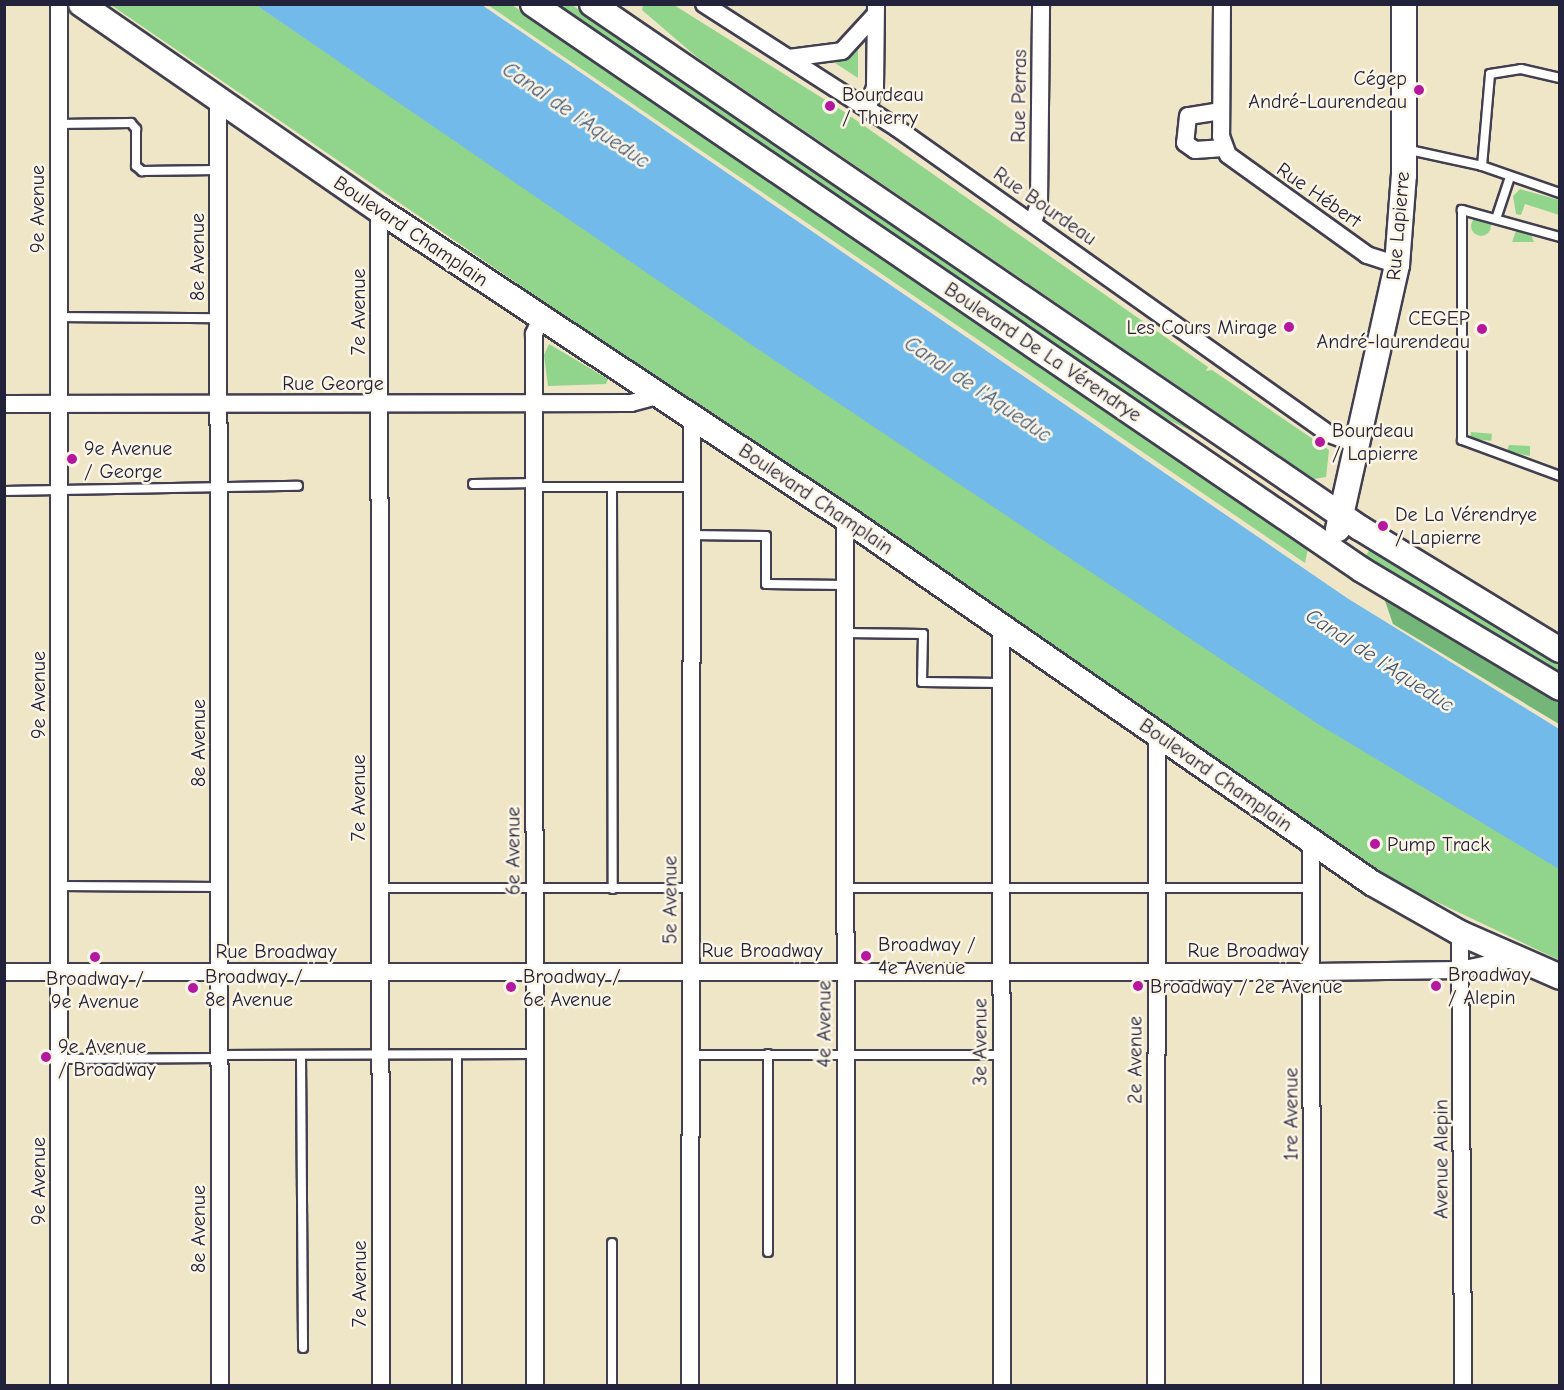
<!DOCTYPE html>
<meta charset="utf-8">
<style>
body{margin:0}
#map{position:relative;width:1564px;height:1390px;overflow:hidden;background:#efe5c7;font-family:"Comic Neue",sans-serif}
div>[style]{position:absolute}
.green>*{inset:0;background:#91d48c;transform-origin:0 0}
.round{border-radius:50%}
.forest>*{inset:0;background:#74b678}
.water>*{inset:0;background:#71baea}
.roads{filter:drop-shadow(2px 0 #413f50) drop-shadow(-2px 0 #413f50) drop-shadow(0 2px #413f50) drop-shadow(0 -2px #413f50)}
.lane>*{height:8px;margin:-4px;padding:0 4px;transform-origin:4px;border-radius:4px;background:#fff}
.street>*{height:16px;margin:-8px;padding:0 8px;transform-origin:8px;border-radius:8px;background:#fff}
.secondary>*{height:24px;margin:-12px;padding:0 12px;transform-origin:12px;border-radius:12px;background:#fff}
.dots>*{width:16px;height:16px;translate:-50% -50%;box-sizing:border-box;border:3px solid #fcf5e5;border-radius:50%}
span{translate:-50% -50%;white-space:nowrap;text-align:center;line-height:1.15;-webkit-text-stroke:5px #fcf5e5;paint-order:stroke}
.poi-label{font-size:20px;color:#22223b}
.right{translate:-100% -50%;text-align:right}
.left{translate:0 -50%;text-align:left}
.street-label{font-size:20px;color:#22223b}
.water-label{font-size:21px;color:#3e5778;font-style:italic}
.frame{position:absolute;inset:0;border:6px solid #22223b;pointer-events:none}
</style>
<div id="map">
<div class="green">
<div style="clip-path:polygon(111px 5px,256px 5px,1294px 707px,1559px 866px,1559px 960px,1382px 876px)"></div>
<div style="clip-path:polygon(488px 5px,512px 5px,1019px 350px,1308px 548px,1305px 563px)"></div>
<div style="clip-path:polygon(555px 5px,572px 5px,1209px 440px,1149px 410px)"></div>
<div style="clip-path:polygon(643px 5px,674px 5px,843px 111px,1208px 367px,1206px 371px,1212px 370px,1329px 450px,1326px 477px,1314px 479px,698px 58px,642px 10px)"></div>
<div style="clip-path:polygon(858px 47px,858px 78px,832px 61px)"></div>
<div style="clip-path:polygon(1520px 189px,1559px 200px,1559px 215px,1525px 204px,1521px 215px,1516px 214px,1513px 196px)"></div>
<div class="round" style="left:1471px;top:216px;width:20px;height:20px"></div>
<div style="clip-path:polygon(1516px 231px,1531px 235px,1534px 242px,1512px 242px)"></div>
<div style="clip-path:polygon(549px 344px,608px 379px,606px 384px,548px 386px,544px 355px)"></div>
<div style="left:1471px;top:432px;width:21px;height:7px;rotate:5deg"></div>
<div style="clip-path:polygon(1509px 445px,1530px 446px,1530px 456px,1507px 451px)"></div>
<div style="clip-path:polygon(1370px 549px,1559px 663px,1559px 674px,1390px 573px,1365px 557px)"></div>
</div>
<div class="forest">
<div style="clip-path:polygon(1384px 598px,1559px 702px,1559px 724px,1393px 624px)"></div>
</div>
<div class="water">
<div style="clip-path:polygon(256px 5px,482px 5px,1347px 598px,1559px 729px,1559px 869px,1318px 724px,774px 360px)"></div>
</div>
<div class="roads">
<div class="lane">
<div style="left:58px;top:124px;width:73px;rotate:-0.8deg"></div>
<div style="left:131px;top:123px;width:8px;rotate:50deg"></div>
<div style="left:136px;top:129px;width:37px;rotate:90deg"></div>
<div style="left:136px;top:166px;width:8px;rotate:40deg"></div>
<div style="left:142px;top:171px;width:75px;rotate:-0.8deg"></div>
<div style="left:1405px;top:149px;width:79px;rotate:12.4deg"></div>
<div style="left:1482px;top:166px;width:83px;rotate:19.1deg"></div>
<div style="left:1482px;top:166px;width:92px;rotate:-85deg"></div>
<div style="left:1490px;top:74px;width:31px;rotate:-9deg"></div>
<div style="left:1521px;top:69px;width:40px;rotate:13deg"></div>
<div style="left:1497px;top:216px;width:41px;rotate:-71.6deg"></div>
<div style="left:1560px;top:237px;width:102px;rotate:-164.6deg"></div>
<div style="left:1462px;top:210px;width:230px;rotate:90deg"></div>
<div style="left:1462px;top:440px;width:104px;rotate:20.2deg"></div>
<div style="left:58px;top:317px;width:160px;rotate:0.4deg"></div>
<div style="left:473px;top:484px;width:61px;rotate:-0.9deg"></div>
<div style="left:534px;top:487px;width:156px"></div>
<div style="left:612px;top:487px;width:402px;rotate:89.9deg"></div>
<div style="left:4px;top:491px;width:294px;rotate:-1deg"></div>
<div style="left:690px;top:535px;width:76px;rotate:0.8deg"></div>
<div style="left:766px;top:536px;width:48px;rotate:90deg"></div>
<div style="left:766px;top:584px;width:79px;rotate:0.7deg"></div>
<div style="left:845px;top:633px;width:78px;rotate:0.7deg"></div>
<div style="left:923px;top:634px;width:48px;rotate:91.2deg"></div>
<div style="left:922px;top:682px;width:79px;rotate:0.7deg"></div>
<div style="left:59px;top:886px;width:160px;rotate:0.4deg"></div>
<div style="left:379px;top:888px;width:312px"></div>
<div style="left:845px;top:888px;width:466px"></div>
<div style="left:219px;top:1055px;width:315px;rotate:-0.2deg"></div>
<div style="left:301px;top:1055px;width:293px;rotate:89.6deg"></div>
<div style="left:691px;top:1055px;width:310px"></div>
<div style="left:59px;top:1059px;width:160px;rotate:-0.4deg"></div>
<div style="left:768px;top:1252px;width:198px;rotate:-90deg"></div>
<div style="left:457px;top:1386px;width:330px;rotate:-90deg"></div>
<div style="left:612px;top:1386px;width:143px;rotate:-90deg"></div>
</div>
<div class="street">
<div style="left:59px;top:4px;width:1382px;rotate:90deg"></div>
<div style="left:704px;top:4px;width:229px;rotate:32.7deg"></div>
<div style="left:897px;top:128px;width:529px;rotate:35.31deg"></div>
<div style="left:1329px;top:434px;width:32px;rotate:20deg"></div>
<div style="left:1222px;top:4px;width:132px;rotate:90.4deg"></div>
<div style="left:1221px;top:136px;width:20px;rotate:70deg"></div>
<div style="left:1228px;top:155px;width:171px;rotate:35.7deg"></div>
<div style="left:1367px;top:255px;width:32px;rotate:18deg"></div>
<div style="left:789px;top:58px;width:53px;rotate:-7.5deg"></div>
<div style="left:842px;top:51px;width:49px;rotate:-47.5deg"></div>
<div style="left:218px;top:100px;width:1286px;rotate:89.91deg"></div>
<div style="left:867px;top:109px;width:23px;rotate:-70deg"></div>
<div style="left:875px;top:87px;width:83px;rotate:-89.3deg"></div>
<div style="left:1221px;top:111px;width:33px;rotate:171deg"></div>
<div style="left:1188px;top:116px;width:27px;rotate:96deg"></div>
<div style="left:1185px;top:143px;width:12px;rotate:35deg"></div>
<div style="left:1195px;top:150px;width:29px;rotate:-4deg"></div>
<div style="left:379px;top:210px;width:1176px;rotate:89.9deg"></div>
<div style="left:1033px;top:223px;width:21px;rotate:-73deg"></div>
<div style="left:1039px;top:203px;width:199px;rotate:-89.4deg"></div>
<div style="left:4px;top:404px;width:627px;rotate:-0.09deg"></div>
<div style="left:631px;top:403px;width:31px;rotate:-15deg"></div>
<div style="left:845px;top:518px;width:868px;rotate:89.93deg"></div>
<div style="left:1001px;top:626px;width:760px;rotate:89.92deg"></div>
<div style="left:1311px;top:842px;width:544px;rotate:89.89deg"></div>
<div style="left:1460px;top:933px;width:453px;rotate:89.6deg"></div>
<div style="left:4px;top:972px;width:1308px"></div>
<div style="left:1312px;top:972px;width:148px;rotate:-0.8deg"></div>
<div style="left:1460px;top:970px;width:59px;rotate:-11.7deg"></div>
<div style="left:535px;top:1386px;width:1052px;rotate:-90.05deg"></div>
<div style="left:534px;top:334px;width:17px;rotate:-66deg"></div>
<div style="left:690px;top:1386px;width:971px;rotate:-89.88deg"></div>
<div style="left:1156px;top:1386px;width:652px;rotate:-89.91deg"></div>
</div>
<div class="secondary">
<div style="left:81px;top:4px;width:362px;rotate:34.7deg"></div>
<div style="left:379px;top:210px;width:559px;rotate:33.46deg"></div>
<div style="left:845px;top:518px;width:641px;rotate:34.71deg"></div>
<div style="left:1372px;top:883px;width:101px;rotate:29.6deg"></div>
<div style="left:1460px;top:933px;width:109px;rotate:23.7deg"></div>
<div style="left:533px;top:4px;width:1004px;rotate:34.32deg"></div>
<div style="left:1362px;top:570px;width:230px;rotate:30.8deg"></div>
<div style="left:592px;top:4px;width:930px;rotate:34.31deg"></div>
<div style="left:1360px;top:528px;width:234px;rotate:31.4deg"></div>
<div style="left:1338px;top:529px;width:271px;rotate:-77.4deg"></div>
<div style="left:1397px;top:265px;width:90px;rotate:-85.6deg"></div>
<div style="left:1404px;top:175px;width:171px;rotate:-90deg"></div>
</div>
</div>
<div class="dots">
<div style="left:1419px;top:90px;background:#b5179e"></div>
<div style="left:830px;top:106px;background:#b5179e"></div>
<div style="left:1289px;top:327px;background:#b5179e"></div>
<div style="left:1482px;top:329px;background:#b5179e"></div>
<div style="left:1320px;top:442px;background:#b5179e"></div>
<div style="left:72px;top:459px;background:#b5179e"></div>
<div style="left:1383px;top:526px;background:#b5179e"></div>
<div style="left:1375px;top:844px;background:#b5179e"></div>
<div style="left:866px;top:956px;background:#b5179e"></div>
<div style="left:95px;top:957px;background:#b5179e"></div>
<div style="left:1138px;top:986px;background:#b5179e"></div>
<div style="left:1436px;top:986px;background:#b5179e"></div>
<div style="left:511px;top:987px;background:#b5179e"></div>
<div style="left:193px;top:988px;background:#b5179e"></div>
<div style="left:46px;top:1057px;background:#b5179e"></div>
</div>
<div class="poi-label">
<span class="right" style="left:1407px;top:90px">Cégep<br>André-Laurendeau</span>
<span class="left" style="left:842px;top:106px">Bourdeau<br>/ Thierry</span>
<span class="right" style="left:1470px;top:330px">CEGEP<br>André-laurendeau</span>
<span class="right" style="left:1277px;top:327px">Les Cours Mirage</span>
<span class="left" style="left:1332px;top:442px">Bourdeau<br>/ Lapierre</span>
<span class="left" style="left:84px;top:460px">9e Avenue<br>/ George</span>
<span class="left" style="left:1395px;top:526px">De La Vérendrye<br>/ Lapierre</span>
<span class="left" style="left:1387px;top:844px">Pump Track</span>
<span class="left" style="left:878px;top:956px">Broadway /<br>4e Avenue</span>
<span class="left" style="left:1448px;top:986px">Broadway<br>/ Alepin</span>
<span class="left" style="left:205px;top:988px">Broadway /<br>8e Avenue</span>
<span class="left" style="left:523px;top:988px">Broadway /<br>6e Avenue</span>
<span style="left:95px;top:990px">Broadway /<br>9e Avenue</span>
<span class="left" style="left:1150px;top:986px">Broadway / 2e Avenue</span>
<span class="left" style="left:58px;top:1058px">9e Avenue<br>/ Broadway</span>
</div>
<div class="street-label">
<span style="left:1019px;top:96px;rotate:-89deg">Rue Perras</span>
<span style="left:1319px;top:195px;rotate:35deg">Rue Hébert</span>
<span style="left:1045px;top:206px;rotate:35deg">Rue Bourdeau</span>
<span style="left:37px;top:209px;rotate:-90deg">9e Avenue</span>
<span style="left:1398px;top:226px;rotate:-85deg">Rue Lapierre</span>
<span style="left:411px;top:231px;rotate:34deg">Boulevard Champlain</span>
<span style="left:197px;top:257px;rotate:-90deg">8e Avenue</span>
<span style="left:358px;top:312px;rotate:-90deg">7e Avenue</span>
<span style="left:1043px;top:352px;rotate:34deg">Boulevard De La Vérendrye</span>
<span style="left:333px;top:383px">Rue George</span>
<span style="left:816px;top:499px;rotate:34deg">Boulevard Champlain</span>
<span style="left:38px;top:695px;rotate:-90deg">9e Avenue</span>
<span style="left:198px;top:743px;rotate:-90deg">8e Avenue</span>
<span style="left:1216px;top:775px;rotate:35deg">Boulevard Champlain</span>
<span style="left:358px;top:798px;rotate:-90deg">7e Avenue</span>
<span style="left:513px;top:851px;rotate:-90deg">6e Avenue</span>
<span style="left:670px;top:900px;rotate:-90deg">5e Avenue</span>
<span style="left:762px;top:950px">Rue Broadway</span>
<span style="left:1248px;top:950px">Rue Broadway</span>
<span style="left:276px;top:951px">Rue Broadway</span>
<span style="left:824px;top:1024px;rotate:-90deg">4e Avenue</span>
<span style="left:980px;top:1042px;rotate:-90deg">3e Avenue</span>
<span style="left:1135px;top:1060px;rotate:-90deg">2e Avenue</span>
<span style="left:1291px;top:1114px;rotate:-90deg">1re Avenue</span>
<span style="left:1441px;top:1159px;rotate:-90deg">Avenue Alepin</span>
<span style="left:38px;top:1181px;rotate:-90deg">9e Avenue</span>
<span style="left:198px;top:1229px;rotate:-90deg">8e Avenue</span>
<span style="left:359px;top:1284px;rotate:-90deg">7e Avenue</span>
</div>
<div class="water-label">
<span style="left:576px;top:115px;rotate:34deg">Canal de l'Aqueduc</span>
<span style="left:978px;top:389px;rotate:34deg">Canal de l'Aqueduc</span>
<span style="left:1380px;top:660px;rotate:33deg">Canal de l'Aqueduc</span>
</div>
<div class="frame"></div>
</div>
